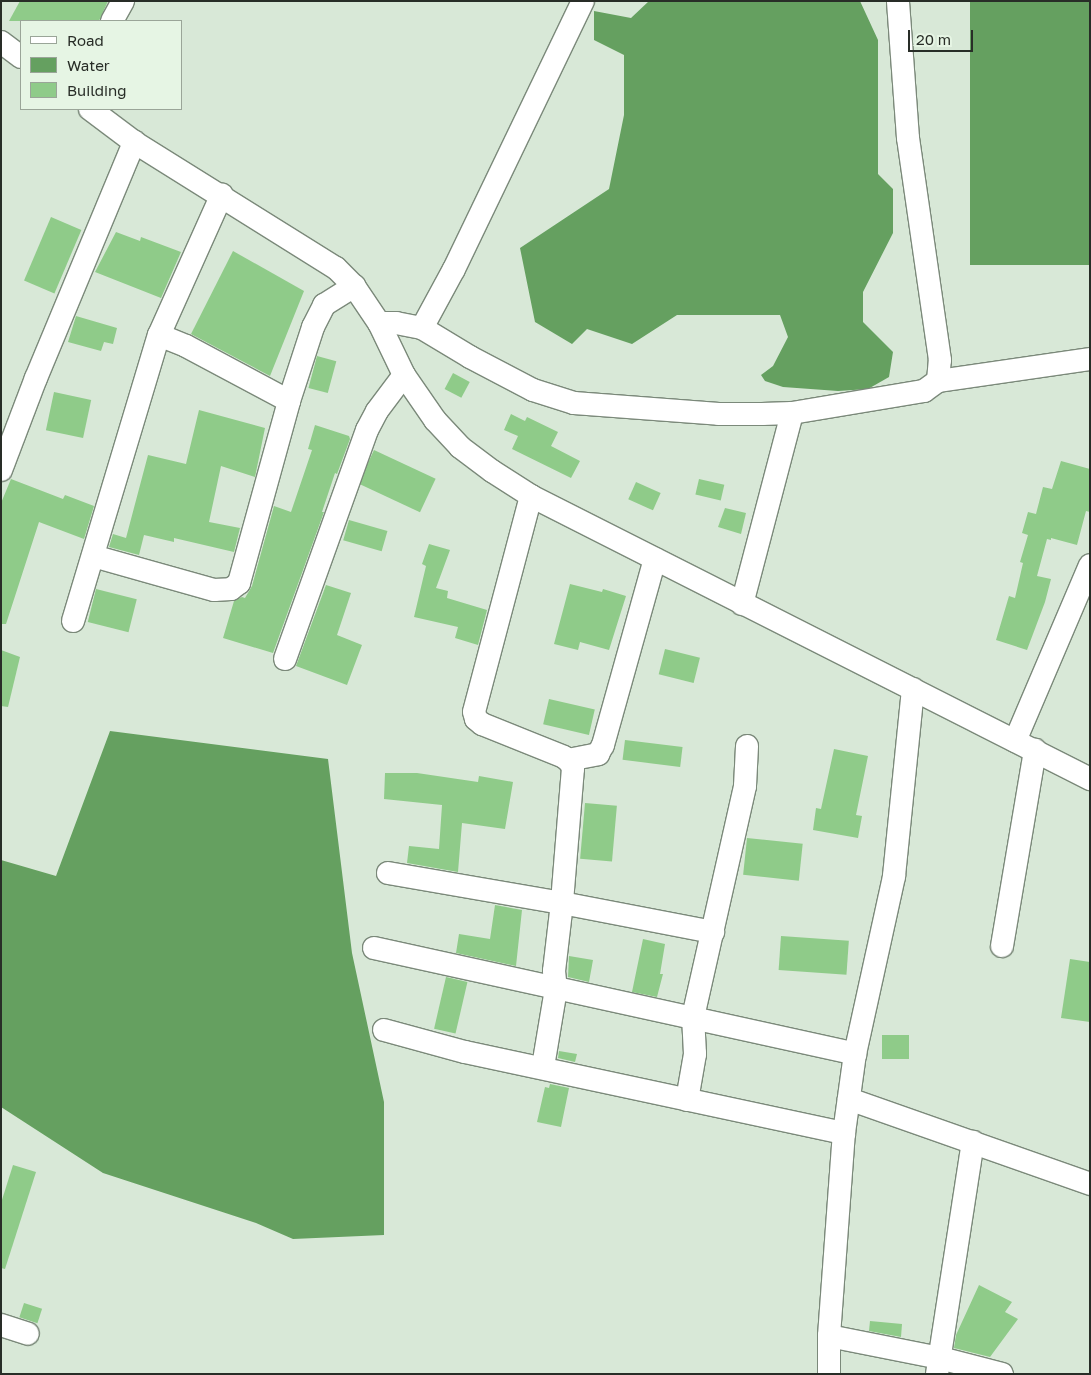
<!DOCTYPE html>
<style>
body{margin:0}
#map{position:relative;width:1091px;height:1375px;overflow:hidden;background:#d8e8d7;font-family:"Golos Text",sans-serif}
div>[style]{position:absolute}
.water>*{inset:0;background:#65a060;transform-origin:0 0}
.building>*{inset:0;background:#8fcb89;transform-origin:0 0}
.roads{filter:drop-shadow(1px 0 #7b897a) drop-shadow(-1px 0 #7b897a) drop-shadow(0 1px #7b897a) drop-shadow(0 -1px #7b897a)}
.minor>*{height:22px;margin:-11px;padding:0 11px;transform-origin:11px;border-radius:11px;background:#fff}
span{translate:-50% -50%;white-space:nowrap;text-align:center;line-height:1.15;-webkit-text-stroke:4px #e6f5e4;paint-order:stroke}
.frame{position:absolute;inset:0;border:2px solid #282d27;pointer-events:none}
.legend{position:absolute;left:20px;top:20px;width:162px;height:90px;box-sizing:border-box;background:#e6f5e4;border:1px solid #9aa598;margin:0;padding:6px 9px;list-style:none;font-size:15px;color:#282d27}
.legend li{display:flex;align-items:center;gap:10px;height:25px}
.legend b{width:25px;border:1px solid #9aa598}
.scale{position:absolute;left:908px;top:30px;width:65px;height:22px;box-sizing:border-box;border:2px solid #282d27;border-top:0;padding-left:6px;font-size:15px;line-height:18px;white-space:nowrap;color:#282d27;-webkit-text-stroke:4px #e6f5e4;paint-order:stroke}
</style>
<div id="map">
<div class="water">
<div style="clip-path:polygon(649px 1px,860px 1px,878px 40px,878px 174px,893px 189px,893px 233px,863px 292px,863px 322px,893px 352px,889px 377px,868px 389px,838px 391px,783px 387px,765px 381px,761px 375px,773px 366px,788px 337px,780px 315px,677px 315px,632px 344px,587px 329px,572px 344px,535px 322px,520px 248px,609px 189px,624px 115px,624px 55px,594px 40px,594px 11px,631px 18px)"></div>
<div style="left:970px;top:1px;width:120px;height:264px"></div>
<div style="clip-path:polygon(110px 731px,328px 759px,352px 953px,384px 1102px,384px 1235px,293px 1239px,256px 1223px,103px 1173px,1px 1107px,1px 860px,56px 876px)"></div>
</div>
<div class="building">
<div style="clip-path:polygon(20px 1px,108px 1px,99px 21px,9px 21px)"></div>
<div style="left:51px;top:217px;width:33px;height:69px;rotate:23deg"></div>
<div style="clip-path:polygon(116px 232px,140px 241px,141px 237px,181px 252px,161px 298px,95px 272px)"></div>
<div style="clip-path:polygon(233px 251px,304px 291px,270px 376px,191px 334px)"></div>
<div style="clip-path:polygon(76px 316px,117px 328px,113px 344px,104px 342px,101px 351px,68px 342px)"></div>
<div style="left:317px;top:356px;width:20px;height:33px;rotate:15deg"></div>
<div style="left:453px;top:373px;width:19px;height:18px;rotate:28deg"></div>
<div style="left:54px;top:392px;width:38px;height:39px;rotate:12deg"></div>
<div style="clip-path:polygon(199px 410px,265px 428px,255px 477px,221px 466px,209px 522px,240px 528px,234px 552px,174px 538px,174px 542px,144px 535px,139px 555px,109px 547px,113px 534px,126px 538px,148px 455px,186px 464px)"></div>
<div style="clip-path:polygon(511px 414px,525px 421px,527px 417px,558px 432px,551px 446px,580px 461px,571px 478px,512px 449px,518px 436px,504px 430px)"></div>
<div style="clip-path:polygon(315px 425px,349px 436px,350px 439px,337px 474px,335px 473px,322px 512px,324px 512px,273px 653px,223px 638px,234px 601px,242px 597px,245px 598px,252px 586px,274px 506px,291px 512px,312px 450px,308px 449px)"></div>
<div style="left:374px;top:450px;width:68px;height:37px;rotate:25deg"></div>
<div style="clip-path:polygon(1061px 461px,1090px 469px,1090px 512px,1086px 511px,1077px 545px,1051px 538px,1051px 540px,1047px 539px,1037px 576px,1051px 579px,1045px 602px,1027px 650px,996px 640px,1009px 596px,1015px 598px,1023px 563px,1020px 562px,1028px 535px,1022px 533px,1028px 512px,1036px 514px,1043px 487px,1052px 489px)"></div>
<div style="clip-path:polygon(11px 479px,63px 499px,65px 495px,94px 506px,84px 539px,39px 522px,6px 624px,1px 624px,1px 503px)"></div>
<div style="left:699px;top:479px;width:26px;height:16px;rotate:13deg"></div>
<div style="left:636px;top:482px;width:27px;height:19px;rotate:24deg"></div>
<div style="clip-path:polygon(725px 508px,746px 513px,741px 534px,718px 527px)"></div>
<div style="left:349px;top:520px;width:40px;height:21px;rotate:16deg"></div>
<div style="clip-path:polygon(429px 544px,450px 550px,436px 588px,448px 591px,447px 598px,487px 610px,478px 645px,455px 638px,458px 627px,414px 617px,426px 566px,422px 564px)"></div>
<div style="clip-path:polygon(570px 584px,602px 592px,603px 589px,626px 596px,609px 650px,580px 642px,578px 650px,554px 644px)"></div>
<div style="clip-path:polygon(326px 585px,351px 593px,337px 635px,362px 645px,347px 685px,296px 666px)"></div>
<div style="left:96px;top:589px;width:42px;height:34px;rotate:14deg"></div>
<div style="left:665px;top:649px;width:36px;height:26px;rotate:14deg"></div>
<div style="clip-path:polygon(1px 650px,20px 657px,8px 707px,1px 706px)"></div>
<div style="left:549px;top:699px;width:47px;height:26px;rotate:13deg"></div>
<div style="left:625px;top:740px;width:58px;height:20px;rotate:7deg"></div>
<div style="clip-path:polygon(834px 749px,868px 756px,856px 815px,862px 816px,858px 838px,813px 830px,816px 808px,821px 809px)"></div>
<div style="clip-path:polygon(385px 773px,417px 773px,478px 782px,479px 776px,513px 782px,505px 829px,462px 823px,458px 872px,407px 863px,409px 846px,439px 849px,442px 805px,384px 799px)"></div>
<div style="left:585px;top:803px;width:32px;height:56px;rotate:5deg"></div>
<div style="left:747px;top:838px;width:56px;height:37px;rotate:6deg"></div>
<div style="clip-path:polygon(495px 905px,522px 910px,516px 966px,456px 953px,459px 934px,490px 939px)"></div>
<div style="left:781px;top:936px;width:68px;height:34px;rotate:4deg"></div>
<div style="clip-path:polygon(643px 939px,665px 944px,660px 974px,663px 974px,657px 997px,632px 992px)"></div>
<div style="clip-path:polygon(569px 956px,593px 960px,589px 982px,568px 977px)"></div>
<div style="clip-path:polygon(1070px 959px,1090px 962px,1090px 1022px,1061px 1018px)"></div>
<div style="left:446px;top:977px;width:22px;height:53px;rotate:13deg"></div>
<div style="left:882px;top:1035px;width:27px;height:24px"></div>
<div style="clip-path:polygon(559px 1051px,577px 1054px,575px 1062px,558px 1058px)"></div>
<div style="clip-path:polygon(550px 1084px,569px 1088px,561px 1127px,537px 1122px,545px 1087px,549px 1088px)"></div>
<div style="clip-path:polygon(13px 1165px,36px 1172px,5px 1269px,1px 1268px,1px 1203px)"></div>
<div style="clip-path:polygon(979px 1285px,1012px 1302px,1005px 1312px,1018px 1319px,990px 1357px,954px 1348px,956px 1335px)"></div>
<div style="left:24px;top:1303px;width:19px;height:15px;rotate:18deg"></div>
<div style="clip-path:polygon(870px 1321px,902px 1324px,901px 1337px,869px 1331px)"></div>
</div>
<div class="roads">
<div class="minor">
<div style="left:112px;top:21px;width:23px;rotate:-61deg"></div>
<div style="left:1px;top:42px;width:25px;rotate:37deg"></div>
<div style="left:90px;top:109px;width:55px;rotate:36.9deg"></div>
<div style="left:134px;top:142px;width:238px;rotate:32deg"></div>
<div style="left:336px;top:268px;width:25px;rotate:45deg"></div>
<div style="left:354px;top:286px;width:45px;rotate:56deg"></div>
<div style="left:379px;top:323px;width:58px;rotate:64.3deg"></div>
<div style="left:404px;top:375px;width:55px;rotate:55.4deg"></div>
<div style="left:435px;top:420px;width:37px;rotate:47deg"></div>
<div style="left:460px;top:447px;width:40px;rotate:37deg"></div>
<div style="left:492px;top:471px;width:46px;rotate:32.7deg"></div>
<div style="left:531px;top:496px;width:627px;rotate:26.85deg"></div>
<div style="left:379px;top:323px;width:17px"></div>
<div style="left:396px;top:323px;width:26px;rotate:11deg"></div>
<div style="left:422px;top:328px;width:56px;rotate:31.1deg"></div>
<div style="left:470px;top:357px;width:71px;rotate:27.6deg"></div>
<div style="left:533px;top:390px;width:43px;rotate:17.6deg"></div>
<div style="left:574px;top:403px;width:145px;rotate:4.3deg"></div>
<div style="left:719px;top:414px;width:43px"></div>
<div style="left:762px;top:414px;width:30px;rotate:-2deg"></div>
<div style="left:792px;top:413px;width:134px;rotate:-9.5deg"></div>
<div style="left:924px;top:391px;width:17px;rotate:-36deg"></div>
<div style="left:938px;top:381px;width:21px;rotate:-85deg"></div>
<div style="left:940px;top:360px;width:224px;rotate:-98.2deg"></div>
<div style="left:908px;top:138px;width:137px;rotate:-94.2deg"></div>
<div style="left:422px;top:328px;width:67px;rotate:-61.5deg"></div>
<div style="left:454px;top:269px;width:297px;rotate:-64.3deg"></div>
<div style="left:159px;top:335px;width:154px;rotate:-65.9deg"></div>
<div style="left:938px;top:381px;width:154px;rotate:-8.2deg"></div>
<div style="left:1px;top:470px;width:98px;rotate:-69.2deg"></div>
<div style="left:36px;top:378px;width:256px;rotate:-67.4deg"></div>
<div style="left:531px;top:496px;width:223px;rotate:104.8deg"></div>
<div style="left:474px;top:712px;width:7px;rotate:74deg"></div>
<div style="left:476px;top:719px;width:8px;rotate:40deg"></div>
<div style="left:482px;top:724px;width:88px;rotate:21.9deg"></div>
<div style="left:564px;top:757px;width:8px;rotate:40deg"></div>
<div style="left:570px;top:762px;width:7px;rotate:63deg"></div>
<div style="left:573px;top:768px;width:135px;rotate:94.7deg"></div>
<div style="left:562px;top:903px;width:68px;rotate:96.7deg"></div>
<div style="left:554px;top:971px;width:18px;rotate:84deg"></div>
<div style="left:556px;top:989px;width:79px;rotate:99.5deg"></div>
<div style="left:93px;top:556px;width:126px;rotate:15.7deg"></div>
<div style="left:214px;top:590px;width:17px;rotate:-3deg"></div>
<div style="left:231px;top:589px;width:10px;rotate:-37deg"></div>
<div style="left:239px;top:583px;width:189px;rotate:-74.6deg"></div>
<div style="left:289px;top:401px;width:78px;rotate:-72deg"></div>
<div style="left:313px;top:327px;width:25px;rotate:-63deg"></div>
<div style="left:324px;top:305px;width:36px;rotate:-32deg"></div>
<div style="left:742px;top:604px;width:197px;rotate:-75.3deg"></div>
<div style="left:73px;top:621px;width:299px;rotate:-73.3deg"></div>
<div style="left:159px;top:335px;width:29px;rotate:22deg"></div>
<div style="left:186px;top:346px;width:117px;rotate:28.1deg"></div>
<div style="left:285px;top:659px;width:243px;rotate:-70.3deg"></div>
<div style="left:367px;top:430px;width:21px;rotate:-62deg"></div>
<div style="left:377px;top:411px;width:45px;rotate:-53.1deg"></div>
<div style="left:1015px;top:741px;width:191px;rotate:-66.9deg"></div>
<div style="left:568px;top:760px;width:31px;rotate:-11deg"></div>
<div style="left:598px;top:754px;width:10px;rotate:-61deg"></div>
<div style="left:603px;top:745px;width:193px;rotate:-74.4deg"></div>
<div style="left:388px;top:873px;width:177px;rotate:9.8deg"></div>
<div style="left:562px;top:903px;width:154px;rotate:10.9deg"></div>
<div style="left:1002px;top:946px;width:199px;rotate:-80.4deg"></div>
<div style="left:374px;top:948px;width:493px;rotate:12.4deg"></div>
<div style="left:384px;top:1030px;width:84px;rotate:15.2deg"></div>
<div style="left:465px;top:1052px;width:388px;rotate:12.1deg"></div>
<div style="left:849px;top:1099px;width:256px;rotate:19.4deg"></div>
<div style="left:687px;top:1100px;width:47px;rotate:-80.1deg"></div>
<div style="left:695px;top:1054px;width:37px;rotate:-93deg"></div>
<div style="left:693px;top:1017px;width:237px;rotate:-77.3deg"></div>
<div style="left:745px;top:786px;width:40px;rotate:-87.1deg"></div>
<div style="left:1px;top:1325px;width:28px;rotate:18deg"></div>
<div style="left:829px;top:1336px;width:113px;rotate:11.2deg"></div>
<div style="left:940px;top:1358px;width:64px;rotate:14.5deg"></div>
<div style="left:829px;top:1374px;width:38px;rotate:-90deg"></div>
<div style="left:829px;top:1336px;width:204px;rotate:-85.8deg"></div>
<div style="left:844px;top:1133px;width:80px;rotate:-82.1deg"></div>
<div style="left:855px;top:1054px;width:182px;rotate:-77.6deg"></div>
<div style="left:894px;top:876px;width:188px;rotate:-84.2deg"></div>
<div style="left:937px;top:1374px;width:235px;rotate:-81.2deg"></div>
</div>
</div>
<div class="frame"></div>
<ul class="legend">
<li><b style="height:6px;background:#fff"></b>Road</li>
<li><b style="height:14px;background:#65a060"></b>Water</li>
<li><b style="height:14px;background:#8fcb89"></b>Building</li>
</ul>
<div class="scale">20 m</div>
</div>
